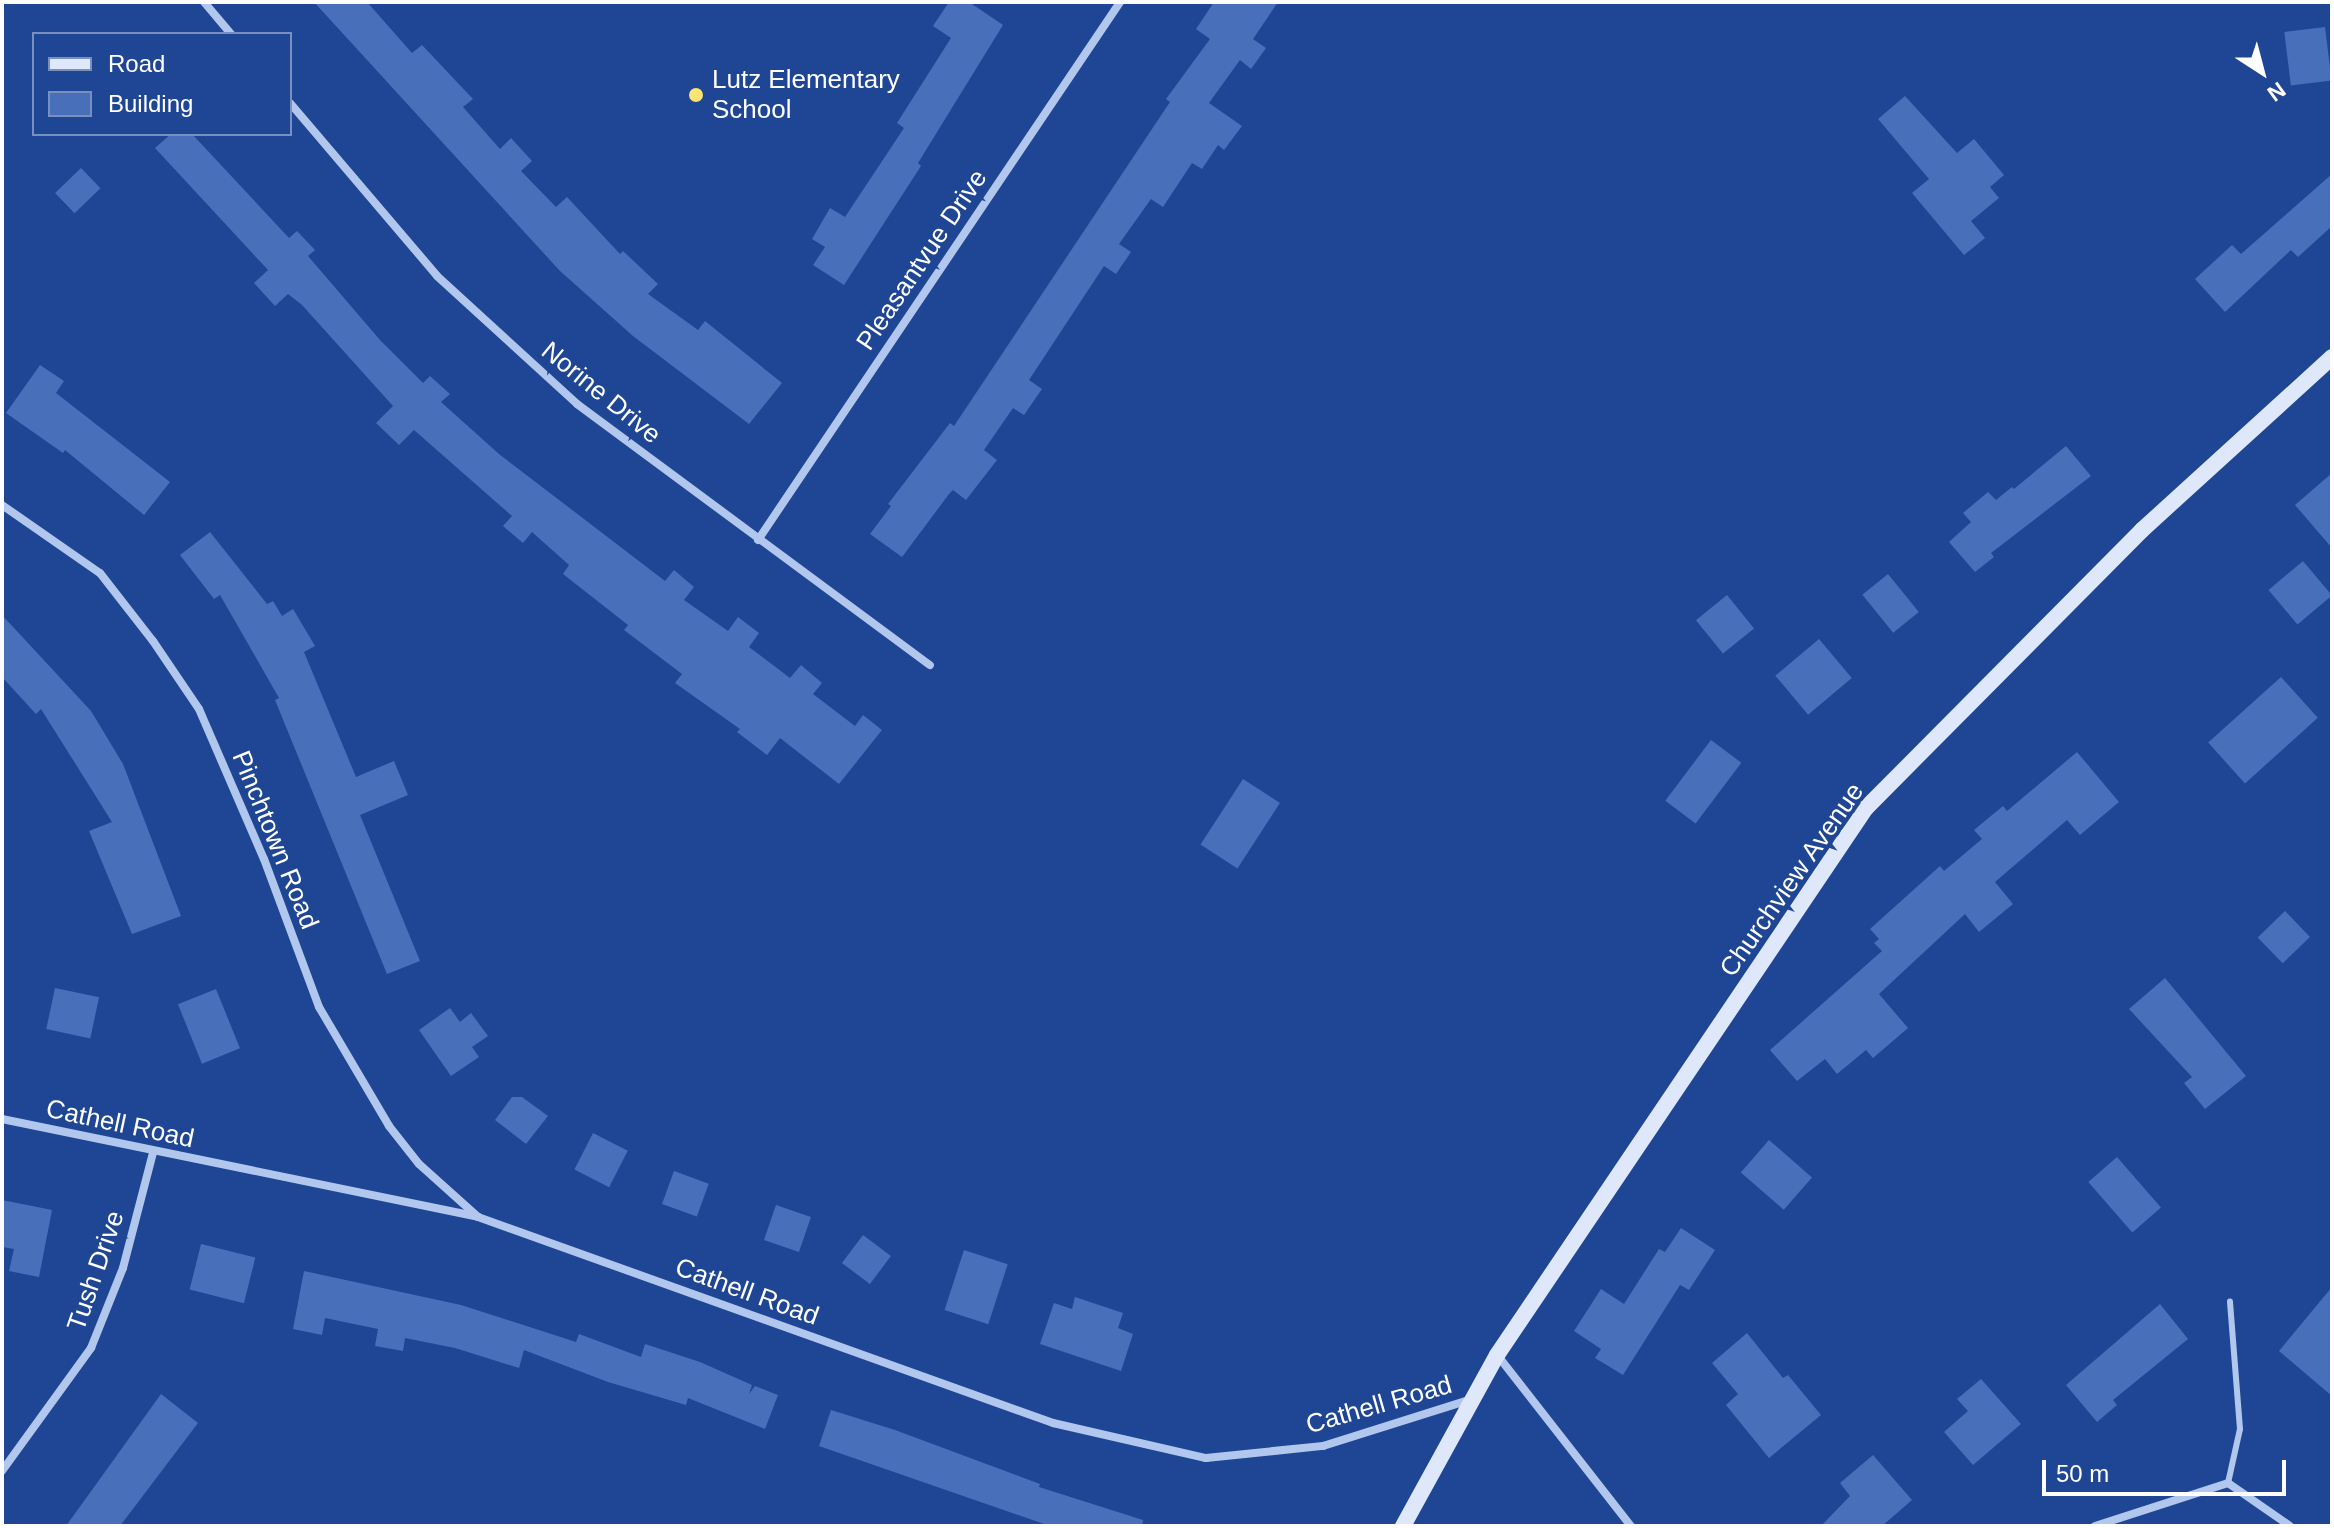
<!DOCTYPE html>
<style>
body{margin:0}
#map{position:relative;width:2334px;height:1528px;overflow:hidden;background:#1f4694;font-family:Arial,sans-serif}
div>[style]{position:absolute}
.building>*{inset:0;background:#486fba;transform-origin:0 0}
.lane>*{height:6px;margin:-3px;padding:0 3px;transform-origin:3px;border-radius:3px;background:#b2c7ee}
.street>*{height:8px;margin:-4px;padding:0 4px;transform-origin:4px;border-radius:4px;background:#b2c7ee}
.secondary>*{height:16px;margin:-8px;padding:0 8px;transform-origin:8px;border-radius:8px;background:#dfe8fa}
.dots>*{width:22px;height:22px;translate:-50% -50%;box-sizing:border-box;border:4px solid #1f4694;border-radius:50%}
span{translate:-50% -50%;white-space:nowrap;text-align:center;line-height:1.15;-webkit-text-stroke:8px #1f4694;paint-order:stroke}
.poi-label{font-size:26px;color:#fff}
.left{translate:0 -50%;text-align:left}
.street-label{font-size:26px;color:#fff}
.frame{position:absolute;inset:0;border:4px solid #fff;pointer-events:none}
.legend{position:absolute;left:32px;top:32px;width:260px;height:104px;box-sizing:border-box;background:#1f4694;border:2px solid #7990bf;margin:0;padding:10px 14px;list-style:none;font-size:24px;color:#fff}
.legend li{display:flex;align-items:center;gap:16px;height:40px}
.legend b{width:40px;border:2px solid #7990bf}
.north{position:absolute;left:2222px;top:32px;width:80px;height:80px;-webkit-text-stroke:6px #1f4694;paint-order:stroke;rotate:144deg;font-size:22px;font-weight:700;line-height:32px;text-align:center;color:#fff}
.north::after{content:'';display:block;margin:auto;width:28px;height:36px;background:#fff;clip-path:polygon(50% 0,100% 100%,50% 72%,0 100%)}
.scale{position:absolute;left:2042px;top:1460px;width:244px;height:36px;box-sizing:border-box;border:4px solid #fff;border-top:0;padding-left:10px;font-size:24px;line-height:28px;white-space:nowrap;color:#fff;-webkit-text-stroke:6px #1f4694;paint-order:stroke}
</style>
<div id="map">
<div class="building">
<div style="clip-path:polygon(314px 2px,367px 2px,412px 53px,422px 45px,473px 99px,463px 107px,500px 149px,511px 138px,532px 161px,521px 171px,556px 207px,567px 197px,620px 254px,623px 251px,658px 284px,648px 294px,698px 330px,705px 321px,782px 383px,749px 424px,633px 336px,560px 271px)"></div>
<div style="clip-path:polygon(949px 2px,969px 2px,1003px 25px,918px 163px,921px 166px,844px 285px,813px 265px,825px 247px,812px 239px,830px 208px,845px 217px,904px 128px,897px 123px,951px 38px,933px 26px)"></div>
<div style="clip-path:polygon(1214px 2px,1278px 2px,1253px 39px,1266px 48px,1251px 69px,1240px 60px,1209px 103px,1242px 126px,1224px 150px,1218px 145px,1202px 169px,1192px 163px,1163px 207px,1151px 199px,1119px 244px,1131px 252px,1116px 274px,1104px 266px,1029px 380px,1042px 389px,1024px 415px,1013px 408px,984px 450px,997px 460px,966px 500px,953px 490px,949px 494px,902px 557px,870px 534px,891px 506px,888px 504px,950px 423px,954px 426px,1170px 102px,1166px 99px,1210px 39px,1196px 29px)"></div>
<div style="left:2325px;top:27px;width:54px;height:41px;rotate:83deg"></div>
<div style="clip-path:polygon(1905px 96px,1957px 153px,1974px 139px,2004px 175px,1990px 187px,1999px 198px,1971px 221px,1985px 238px,1964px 255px,1912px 193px,1929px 179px,1878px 119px)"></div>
<div style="clip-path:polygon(171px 134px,192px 134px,289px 238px,297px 231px,315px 250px,308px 256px,380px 340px,423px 383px,430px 376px,450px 394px,441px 402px,499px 454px,665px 581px,674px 570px,694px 587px,684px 600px,728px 631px,738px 617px,759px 633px,749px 647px,790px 678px,801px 665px,822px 683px,813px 694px,855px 726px,863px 715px,882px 730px,839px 784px,780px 738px,767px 755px,737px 732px,740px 729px,675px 683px,682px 674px,624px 630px,628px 625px,563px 574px,569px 565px,532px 532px,523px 543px,503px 526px,512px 516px,414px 430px,399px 445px,376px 423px,393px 406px,302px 305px,288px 294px,275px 306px,254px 283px,268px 270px,155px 148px)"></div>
<div style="left:81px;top:168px;width:28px;height:36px;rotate:46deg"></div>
<div style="clip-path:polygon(2332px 174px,2332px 226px,2298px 257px,2291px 250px,2225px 312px,2195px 279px,2232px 245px,2241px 254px)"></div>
<div style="clip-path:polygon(40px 365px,64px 381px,56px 393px,170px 482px,144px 515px,65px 450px,63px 453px,6px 413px)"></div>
<div style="clip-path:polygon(2066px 446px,2091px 476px,1991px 553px,1994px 557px,1975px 572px,1949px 542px,1971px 522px,1963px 513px,1988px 492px,1996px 500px,2012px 487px,2014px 489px)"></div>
<div style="clip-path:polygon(2332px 473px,2332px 548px,2295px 505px)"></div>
<div style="clip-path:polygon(210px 532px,267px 604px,273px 601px,282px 616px,293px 609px,315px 646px,304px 652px,356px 777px,394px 761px,408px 795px,360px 815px,420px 961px,387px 974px,275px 700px,279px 698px,220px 595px,214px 599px,180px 555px)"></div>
<div style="left:2303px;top:561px;width:45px;height:45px;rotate:50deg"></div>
<div style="left:1888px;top:574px;width:49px;height:33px;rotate:51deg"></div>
<div style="left:1727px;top:595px;width:43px;height:40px;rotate:51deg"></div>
<div style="clip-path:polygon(2px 615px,91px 711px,123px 764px,181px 916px,132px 934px,89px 831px,112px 822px,41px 709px,36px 714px,2px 677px)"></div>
<div style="left:1819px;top:639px;width:51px;height:57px;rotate:50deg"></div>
<div style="left:2281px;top:677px;width:55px;height:98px;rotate:48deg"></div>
<div style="left:1711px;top:740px;width:38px;height:76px;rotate:37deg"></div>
<div style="clip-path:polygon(2077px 752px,2119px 802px,2080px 835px,2067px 820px,1995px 882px,2013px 904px,1979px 932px,1965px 914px,1879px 994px,1908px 1028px,1873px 1058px,1866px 1050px,1837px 1074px,1825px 1059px,1797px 1081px,1770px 1050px,1882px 951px,1874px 943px,1879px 939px,1870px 929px,1940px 866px,1944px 871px,1982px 839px,1974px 830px,2003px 806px,2007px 811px)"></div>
<div style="left:1243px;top:779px;width:44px;height:78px;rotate:33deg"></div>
<div style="left:2285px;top:911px;width:36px;height:38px;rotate:46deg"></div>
<div style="clip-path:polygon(2165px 978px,2246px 1076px,2205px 1109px,2184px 1083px,2192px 1077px,2129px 1009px)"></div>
<div style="left:55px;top:988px;width:45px;height:42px;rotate:12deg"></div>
<div style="left:216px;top:989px;width:64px;height:41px;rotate:68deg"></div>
<div style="clip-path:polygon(450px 1008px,460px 1022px,471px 1013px,488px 1036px,472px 1047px,479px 1057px,451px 1076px,419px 1030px)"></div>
<div style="clip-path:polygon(512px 1097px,522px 1097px,548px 1116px,526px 1144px,495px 1120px)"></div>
<div style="left:593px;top:1133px;width:39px;height:41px;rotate:27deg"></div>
<div style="left:1769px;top:1140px;width:57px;height:43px;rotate:41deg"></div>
<div style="left:2117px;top:1157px;width:67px;height:38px;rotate:49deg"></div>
<div style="left:674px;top:1171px;width:37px;height:35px;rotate:20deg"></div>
<div style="clip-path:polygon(2px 1200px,52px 1210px,39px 1277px,9px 1271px,14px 1249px,2px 1247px)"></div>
<div style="left:776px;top:1205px;width:37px;height:37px;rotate:19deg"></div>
<div style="clip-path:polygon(1681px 1228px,1715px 1250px,1689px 1290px,1680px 1285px,1623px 1375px,1595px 1358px,1601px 1349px,1574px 1331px,1601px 1289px,1624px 1304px,1659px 1249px,1665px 1252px)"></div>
<div style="left:863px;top:1235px;width:35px;height:35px;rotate:37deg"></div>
<div style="left:201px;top:1244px;width:56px;height:47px;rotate:14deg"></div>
<div style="left:964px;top:1250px;width:46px;height:63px;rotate:18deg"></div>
<div style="clip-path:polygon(304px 1271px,461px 1305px,576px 1342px,579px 1334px,641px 1357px,645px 1344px,700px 1362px,752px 1385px,749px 1394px,755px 1386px,778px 1395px,765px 1429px,688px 1398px,686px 1405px,608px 1382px,524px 1350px,519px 1368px,455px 1348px,405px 1338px,403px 1351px,375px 1346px,378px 1329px,325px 1318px,322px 1335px,293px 1329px)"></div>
<div style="clip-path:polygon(2332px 1287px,2332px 1396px,2279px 1351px)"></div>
<div style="clip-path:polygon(1075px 1297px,1123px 1313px,1118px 1328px,1133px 1334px,1121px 1371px,1040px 1344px,1054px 1303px,1072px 1309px)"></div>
<div style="clip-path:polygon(2160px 1304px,2188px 1339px,2113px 1400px,2117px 1405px,2097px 1422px,2066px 1385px)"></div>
<div style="clip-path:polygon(1747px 1333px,1783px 1378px,1788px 1375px,1821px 1415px,1769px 1458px,1726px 1405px,1738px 1394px,1712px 1363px)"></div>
<div style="clip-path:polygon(1981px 1379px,2021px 1424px,1973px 1465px,1944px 1432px,1968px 1411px,1957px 1399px)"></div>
<div style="clip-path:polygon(161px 1394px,198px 1423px,120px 1526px,66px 1526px)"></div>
<div style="clip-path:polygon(831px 1410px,895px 1430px,1040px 1484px,1039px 1487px,1143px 1520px,1142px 1526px,1050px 1526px,819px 1446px)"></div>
<div style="clip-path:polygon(1873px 1455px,1912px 1500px,1882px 1526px,1821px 1526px,1850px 1496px,1840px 1483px)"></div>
</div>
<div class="lane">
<div style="left:2228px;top:1483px;width:55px;rotate:-77.5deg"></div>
<div style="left:2240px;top:1429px;width:128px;rotate:-94.5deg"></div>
</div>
<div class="street">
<div style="left:204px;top:2px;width:42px;rotate:49.8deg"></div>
<div style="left:290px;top:103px;width:227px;rotate:49.6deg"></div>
<div style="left:437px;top:276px;width:190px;rotate:42.4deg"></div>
<div style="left:577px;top:404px;width:439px;rotate:36.5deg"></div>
<div style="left:2px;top:505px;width:119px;rotate:34.8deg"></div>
<div style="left:100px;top:573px;width:86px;rotate:52.1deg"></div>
<div style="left:153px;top:641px;width:82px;rotate:55.9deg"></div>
<div style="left:199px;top:709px;width:163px;rotate:66.6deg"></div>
<div style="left:264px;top:859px;width:158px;rotate:69.6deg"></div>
<div style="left:319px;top:1007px;width:138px;rotate:59.5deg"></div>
<div style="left:389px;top:1126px;width:48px;rotate:51.7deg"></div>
<div style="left:419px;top:1164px;width:79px;rotate:41.9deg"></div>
<div style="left:758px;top:540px;width:648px;rotate:-56.06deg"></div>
<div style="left:2px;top:1119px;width:486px;rotate:11.6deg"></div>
<div style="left:478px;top:1217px;width:611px;rotate:19.71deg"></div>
<div style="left:1053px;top:1423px;width:157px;rotate:12.9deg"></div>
<div style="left:1206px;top:1458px;width:118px;rotate:-5.9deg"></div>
<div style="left:1323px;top:1446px;width:156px;rotate:-17.5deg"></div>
<div style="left:1498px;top:1356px;width:216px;rotate:52deg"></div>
<div style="left:2px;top:1471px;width:152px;rotate:-54.1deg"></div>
<div style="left:91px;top:1348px;width:86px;rotate:-68.2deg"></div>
<div style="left:123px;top:1268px;width:119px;rotate:-75.4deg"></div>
<div style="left:2095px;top:1526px;width:140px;rotate:-17.9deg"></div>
<div style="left:2228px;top:1483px;width:75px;rotate:34.7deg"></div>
</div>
<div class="secondary">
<div style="left:1403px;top:1526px;width:195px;rotate:-61.2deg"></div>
<div style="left:1497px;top:1355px;width:660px;rotate:-56deg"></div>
<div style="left:1866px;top:808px;width:392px;rotate:-45.2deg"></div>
<div style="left:2142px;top:530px;width:257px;rotate:-42.3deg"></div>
</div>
<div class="dots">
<div style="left:696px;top:95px;background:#fce373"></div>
</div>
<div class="poi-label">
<span class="left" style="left:712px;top:95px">Lutz Elementary<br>School</span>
</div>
<div class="street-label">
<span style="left:922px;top:260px;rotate:-56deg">Pleasantvue Drive</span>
<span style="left:601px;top:393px;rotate:39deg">Norine Drive</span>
<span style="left:275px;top:840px;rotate:68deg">Pinchtown Road</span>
<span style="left:1792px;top:880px;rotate:-55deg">Churchview Avenue</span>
<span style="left:120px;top:1124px;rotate:12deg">Cathell Road</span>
<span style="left:96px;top:1271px;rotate:-71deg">Tush Drive</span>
<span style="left:747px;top:1292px;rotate:20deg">Cathell Road</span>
<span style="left:1379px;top:1405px;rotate:-16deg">Cathell Road</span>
</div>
<div class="frame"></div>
<ul class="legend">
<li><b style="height:10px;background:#dfe8fa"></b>Road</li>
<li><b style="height:22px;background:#486fba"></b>Building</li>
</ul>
<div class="north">N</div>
<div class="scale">50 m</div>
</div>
